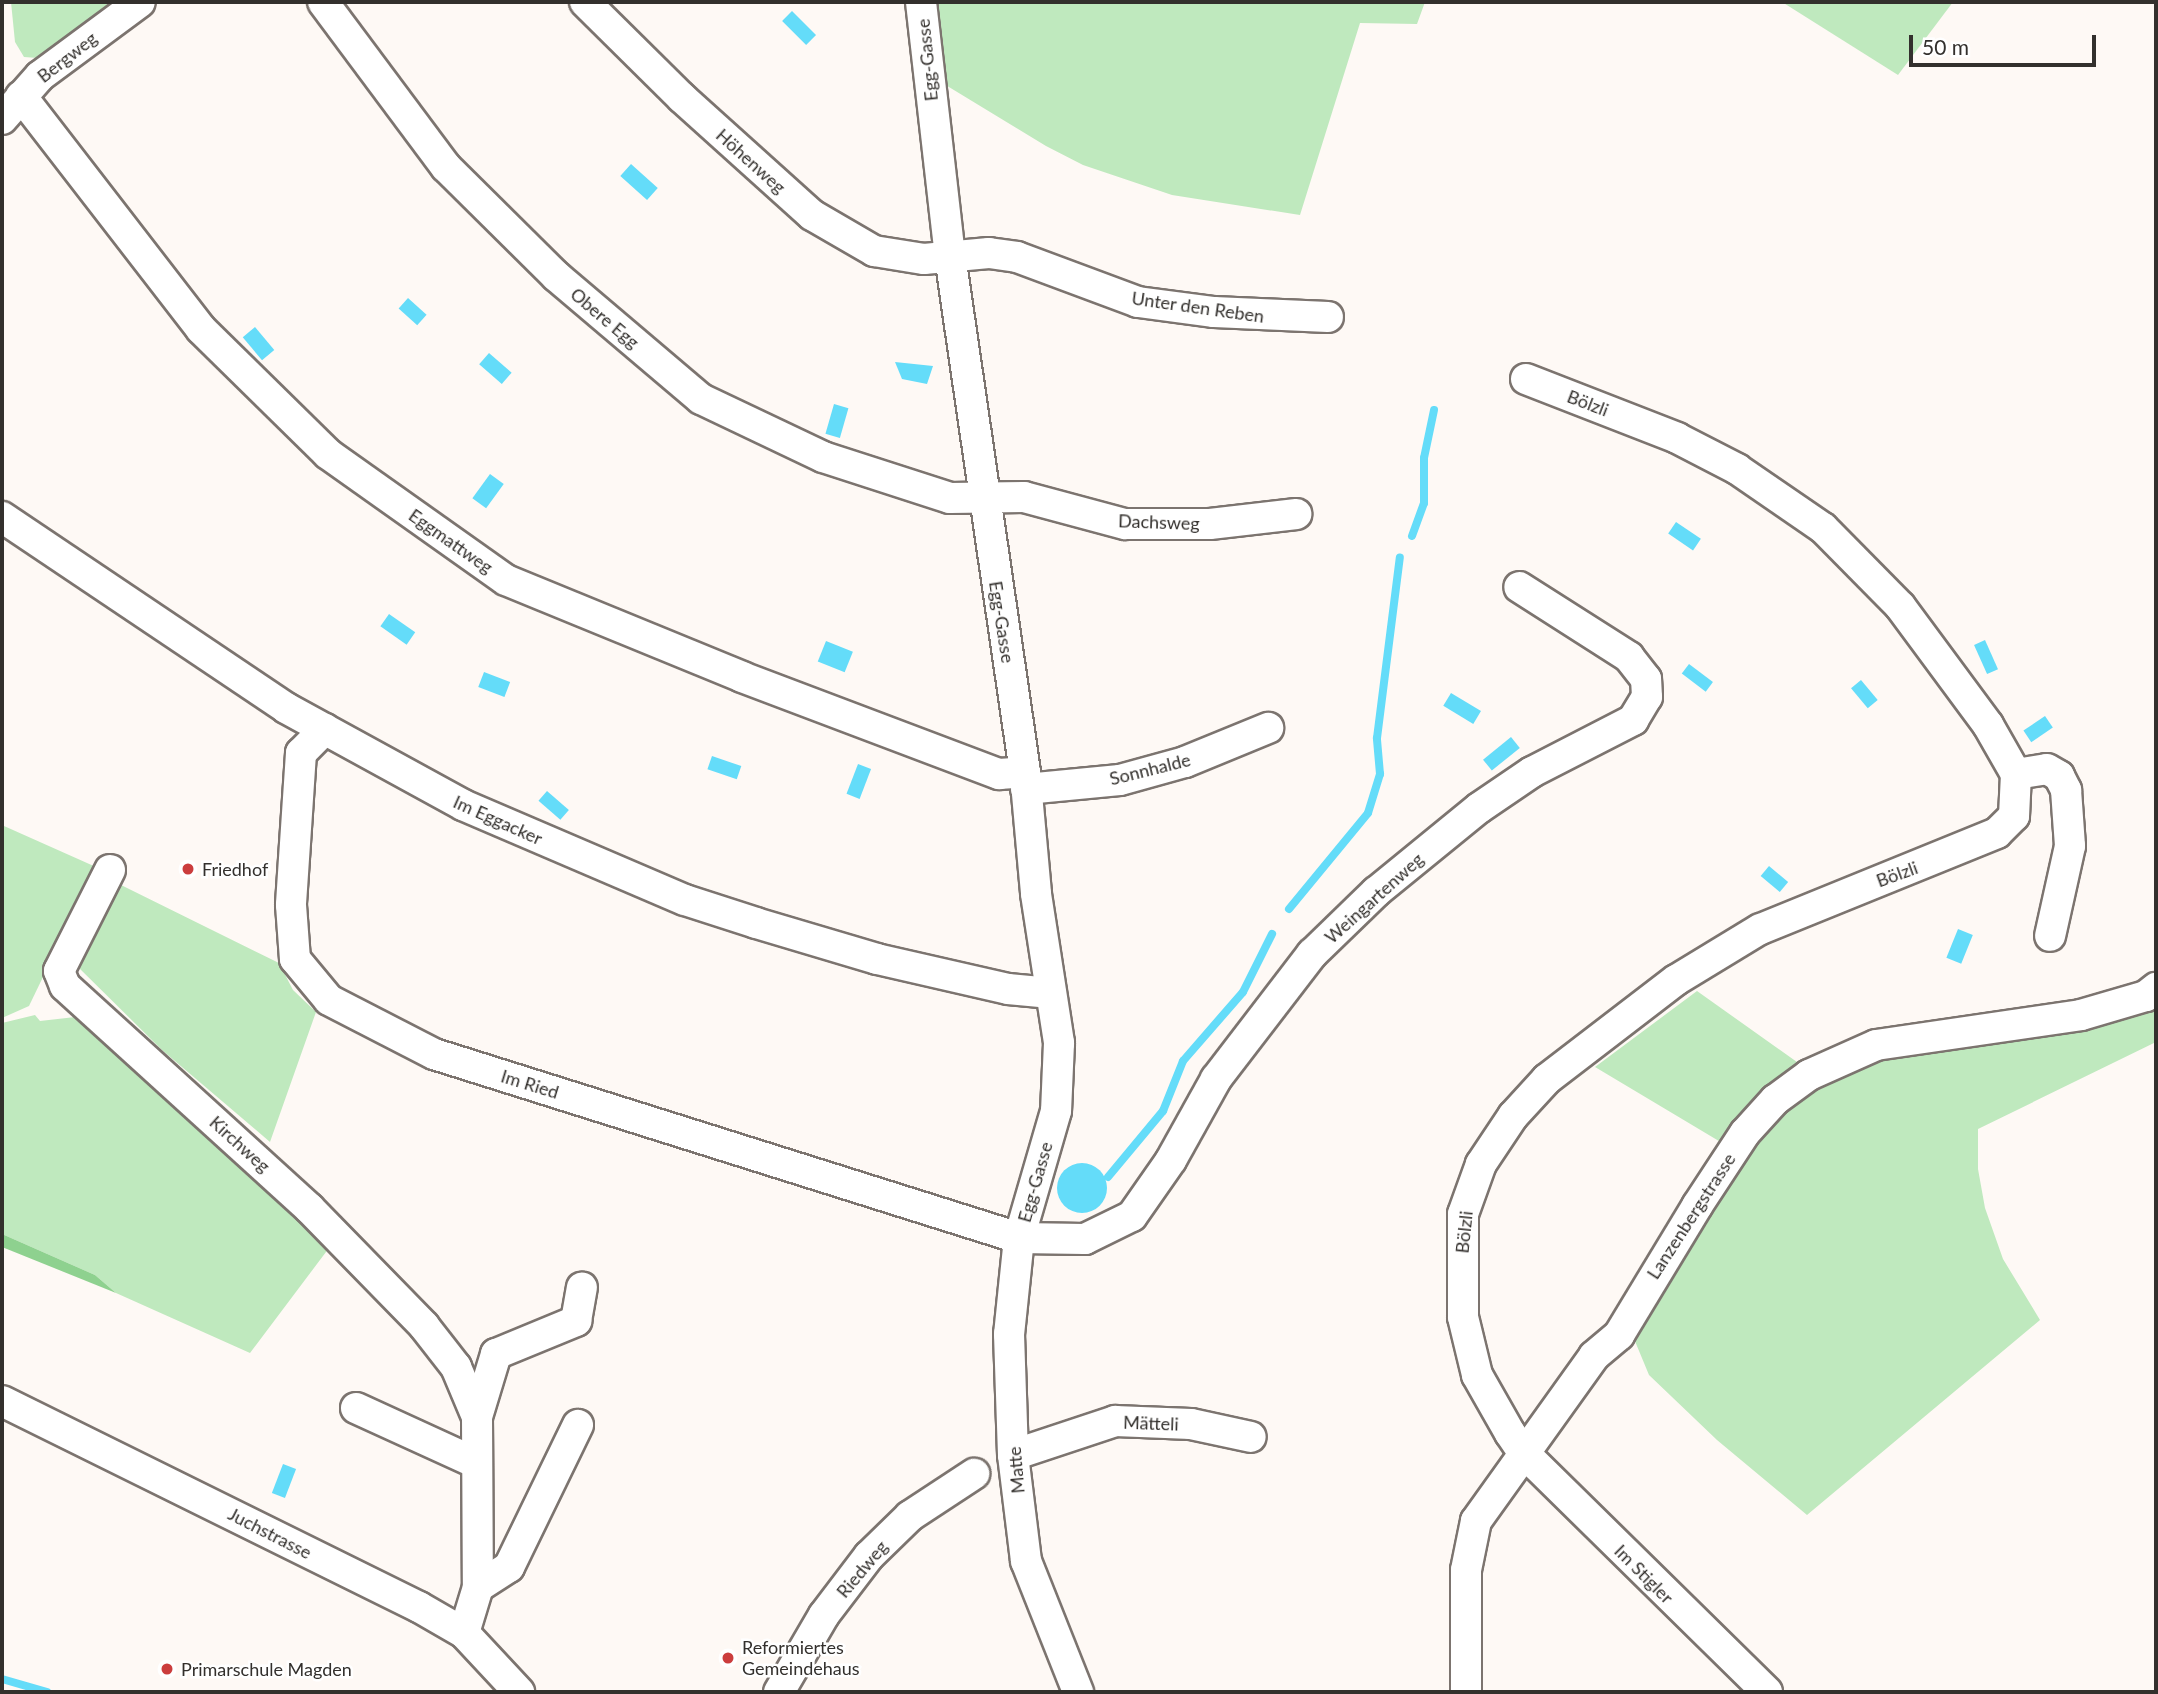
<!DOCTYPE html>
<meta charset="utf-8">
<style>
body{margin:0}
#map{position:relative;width:2158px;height:1694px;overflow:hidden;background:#fef9f5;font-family:Lato,sans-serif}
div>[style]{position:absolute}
.green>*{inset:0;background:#bfe9be}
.forest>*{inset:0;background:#8ed18f}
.water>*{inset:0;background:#64dcf9;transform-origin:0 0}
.round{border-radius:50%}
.stream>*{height:8px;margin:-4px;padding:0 4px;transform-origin:4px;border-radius:4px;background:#64dcf9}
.roads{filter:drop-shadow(2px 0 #7c746f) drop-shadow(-2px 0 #7c746f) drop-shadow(0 2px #7c746f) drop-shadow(0 -2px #7c746f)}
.street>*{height:30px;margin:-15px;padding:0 15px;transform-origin:15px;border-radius:15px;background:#fff}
.dots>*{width:19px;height:19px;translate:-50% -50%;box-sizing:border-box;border:4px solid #fff;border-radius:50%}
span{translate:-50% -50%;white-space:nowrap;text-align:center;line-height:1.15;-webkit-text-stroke:5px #fff;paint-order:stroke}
.street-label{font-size:18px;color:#33302d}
.poi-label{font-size:18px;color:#33302d}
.left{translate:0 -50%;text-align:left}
.frame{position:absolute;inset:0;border:4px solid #33302d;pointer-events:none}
.scale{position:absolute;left:1909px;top:35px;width:187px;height:32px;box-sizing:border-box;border:4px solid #33302d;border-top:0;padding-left:9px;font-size:21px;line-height:24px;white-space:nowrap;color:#33302d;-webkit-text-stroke:5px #fff;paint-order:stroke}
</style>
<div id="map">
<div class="green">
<div style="clip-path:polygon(11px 2px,115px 2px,38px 58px,24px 57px,15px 42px)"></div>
<div style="clip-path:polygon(927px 2px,1425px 2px,1417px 24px,1360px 23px,1300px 215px,1172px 195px,1083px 165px,1046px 146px,944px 84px)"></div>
<div style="clip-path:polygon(1782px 2px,1953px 2px,1898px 75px)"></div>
<div style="clip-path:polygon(4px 826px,96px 867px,29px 1006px,2px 1018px)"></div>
<div style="clip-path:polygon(121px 885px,279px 963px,293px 990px,316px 1012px,270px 1142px,162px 1050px,77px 966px)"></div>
<div style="clip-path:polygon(1697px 991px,1825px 1082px,1884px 1058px,2156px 996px,2156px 1042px,1978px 1129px,1978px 1169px,1985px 1208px,2003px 1259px,2040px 1320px,1807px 1515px,1717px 1440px,1649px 1375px,1632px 1334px,1744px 1156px,1595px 1067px)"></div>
<div style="clip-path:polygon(35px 1015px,40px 1021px,84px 1016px,329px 1248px,250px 1353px,116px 1293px,95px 1275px,2px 1234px,2px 1023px)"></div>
</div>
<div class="forest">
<div style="clip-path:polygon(2px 1234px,95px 1275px,116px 1293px,2px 1247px)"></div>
</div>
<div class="water">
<div style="left:792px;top:11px;width:34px;height:14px;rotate:45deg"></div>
<div style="left:631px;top:164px;width:36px;height:16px;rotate:42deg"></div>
<div style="left:408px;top:298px;width:25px;height:14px;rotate:42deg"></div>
<div style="left:255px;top:327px;width:30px;height:16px;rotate:50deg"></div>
<div style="left:489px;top:353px;width:30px;height:15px;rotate:41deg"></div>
<div style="clip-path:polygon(895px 362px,933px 366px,927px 384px,902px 379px)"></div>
<div style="left:834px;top:404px;width:15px;height:31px;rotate:16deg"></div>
<div style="left:490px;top:474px;width:17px;height:30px;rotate:36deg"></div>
<div style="left:1676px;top:522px;width:30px;height:14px;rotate:34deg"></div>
<div style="left:389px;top:614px;width:32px;height:15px;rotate:35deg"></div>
<div style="left:1985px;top:640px;width:32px;height:12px;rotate:66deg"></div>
<div style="left:826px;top:641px;width:29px;height:22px;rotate:22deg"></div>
<div style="left:1689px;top:664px;width:30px;height:12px;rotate:37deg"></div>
<div style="left:484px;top:672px;width:28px;height:16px;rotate:21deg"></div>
<div style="left:1861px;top:680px;width:26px;height:13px;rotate:50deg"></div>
<div style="left:1451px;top:693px;width:35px;height:15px;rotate:31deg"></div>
<div style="left:2045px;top:716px;width:14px;height:26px;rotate:56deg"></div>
<div style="left:1511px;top:737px;width:14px;height:36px;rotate:51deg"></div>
<div style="left:712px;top:756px;width:31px;height:14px;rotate:19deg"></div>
<div style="left:858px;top:764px;width:14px;height:32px;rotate:21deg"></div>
<div style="left:547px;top:791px;width:29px;height:13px;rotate:41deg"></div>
<div style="left:1769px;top:866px;width:25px;height:13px;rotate:40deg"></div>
<div style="left:1958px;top:929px;width:16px;height:31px;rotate:22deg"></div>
<div class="round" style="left:1057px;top:1163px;width:50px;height:50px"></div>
<div style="left:283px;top:1464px;width:14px;height:31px;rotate:21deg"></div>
</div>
<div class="stream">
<div style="left:1412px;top:536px;width:35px;rotate:-70deg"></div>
<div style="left:1424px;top:503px;width:45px;rotate:-90deg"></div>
<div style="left:1424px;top:458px;width:49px;rotate:-78.2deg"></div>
<div style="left:1289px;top:909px;width:124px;rotate:-50.5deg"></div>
<div style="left:1368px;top:813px;width:41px;rotate:-72.9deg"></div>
<div style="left:1380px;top:774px;width:36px;rotate:-95deg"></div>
<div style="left:1377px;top:738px;width:182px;rotate:-82.8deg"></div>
<div style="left:1108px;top:1177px;width:86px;rotate:-50.2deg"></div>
<div style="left:1163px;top:1111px;width:54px;rotate:-68.2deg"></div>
<div style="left:1183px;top:1061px;width:91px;rotate:-49deg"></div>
<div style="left:1243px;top:992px;width:65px;rotate:-63.4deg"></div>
<div style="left:2px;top:1679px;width:47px;rotate:16.1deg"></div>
</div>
<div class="roads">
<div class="street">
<div style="left:323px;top:2px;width:206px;rotate:53.3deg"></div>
<div style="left:446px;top:167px;width:155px;rotate:44.7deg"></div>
<div style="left:556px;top:276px;width:190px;rotate:40.3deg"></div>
<div style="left:701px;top:399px;width:135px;rotate:25.4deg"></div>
<div style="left:823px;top:457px;width:133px;rotate:17.9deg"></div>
<div style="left:950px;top:498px;width:74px;rotate:-0.8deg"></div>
<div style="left:1024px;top:497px;width:105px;rotate:15deg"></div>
<div style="left:1125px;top:524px;width:85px"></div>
<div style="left:1210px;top:524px;width:87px;rotate:-6.6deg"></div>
<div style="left:585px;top:2px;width:136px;rotate:44.7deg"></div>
<div style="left:682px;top:98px;width:175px;rotate:42deg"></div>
<div style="left:812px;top:215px;width:72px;rotate:30.1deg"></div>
<div style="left:874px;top:251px;width:51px;rotate:9.1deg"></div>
<div style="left:924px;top:259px;width:65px;rotate:-5.3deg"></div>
<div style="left:989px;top:253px;width:28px;rotate:8deg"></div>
<div style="left:1017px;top:257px;width:129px;rotate:20.4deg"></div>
<div style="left:1138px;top:302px;width:77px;rotate:7.5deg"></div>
<div style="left:1214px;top:312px;width:114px;rotate:2.5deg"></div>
<div style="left:921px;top:2px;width:256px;rotate:83.5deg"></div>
<div style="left:950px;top:256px;width:521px;rotate:81.73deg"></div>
<div style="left:1025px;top:772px;width:122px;rotate:84.8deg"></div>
<div style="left:1036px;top:894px;width:151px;rotate:81.2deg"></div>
<div style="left:1059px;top:1043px;width:68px;rotate:92.5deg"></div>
<div style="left:1056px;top:1111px;width:132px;rotate:106.2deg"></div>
<div style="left:1019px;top:1238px;width:97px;rotate:95.9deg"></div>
<div style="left:1009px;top:1334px;width:121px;rotate:88.1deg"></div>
<div style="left:1013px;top:1455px;width:107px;rotate:83deg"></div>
<div style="left:1026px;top:1561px;width:141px;rotate:68.3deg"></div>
<div style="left:21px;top:96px;width:294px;rotate:52.3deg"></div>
<div style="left:201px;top:329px;width:178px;rotate:44.5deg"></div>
<div style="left:328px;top:454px;width:218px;rotate:35.3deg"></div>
<div style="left:506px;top:580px;width:255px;rotate:22.3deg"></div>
<div style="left:742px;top:677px;width:275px;rotate:20.7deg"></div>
<div style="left:999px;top:774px;width:26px;rotate:-4deg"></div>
<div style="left:2px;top:119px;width:57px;rotate:-48.5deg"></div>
<div style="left:40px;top:76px;width:124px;rotate:-36.5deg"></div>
<div style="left:1526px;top:379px;width:162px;rotate:21.3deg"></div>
<div style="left:1677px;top:438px;width:68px;rotate:27.3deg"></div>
<div style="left:1737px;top:469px;width:104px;rotate:34.5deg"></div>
<div style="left:1823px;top:528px;width:110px;rotate:45.4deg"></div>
<div style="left:1900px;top:606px;width:148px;rotate:53.5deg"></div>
<div style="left:1988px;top:725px;width:56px;rotate:60.3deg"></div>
<div style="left:2016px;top:774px;width:42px;rotate:92.7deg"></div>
<div style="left:2014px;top:816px;width:24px;rotate:135deg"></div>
<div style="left:1997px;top:833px;width:256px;rotate:157.9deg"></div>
<div style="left:1760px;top:929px;width:98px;rotate:148.7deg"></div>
<div style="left:1676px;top:980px;width:163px;rotate:142.5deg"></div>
<div style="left:1547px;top:1079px;width:50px;rotate:132.6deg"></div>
<div style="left:1513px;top:1116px;width:58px;rotate:123.7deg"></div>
<div style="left:1481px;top:1164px;width:53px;rotate:109.8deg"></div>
<div style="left:1463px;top:1214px;width:103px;rotate:90deg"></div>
<div style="left:1463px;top:1317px;width:60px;rotate:76.4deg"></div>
<div style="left:1477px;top:1375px;width:67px;rotate:60.4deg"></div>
<div style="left:1510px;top:1433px;width:23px;rotate:56deg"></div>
<div style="left:1523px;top:1452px;width:342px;rotate:44.5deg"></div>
<div style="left:2px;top:517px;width:342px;rotate:33.9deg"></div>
<div style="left:286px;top:708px;width:202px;rotate:28.7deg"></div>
<div style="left:463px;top:805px;width:241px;rotate:23.2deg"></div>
<div style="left:685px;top:900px;width:75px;rotate:17.9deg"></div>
<div style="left:756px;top:923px;width:126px;rotate:16.6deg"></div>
<div style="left:877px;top:959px;width:134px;rotate:12.9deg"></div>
<div style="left:1008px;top:989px;width:43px;rotate:5.3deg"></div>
<div style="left:325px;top:729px;width:34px;rotate:135deg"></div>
<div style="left:301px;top:753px;width:152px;rotate:93.8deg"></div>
<div style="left:291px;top:905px;width:54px;rotate:85.8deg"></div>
<div style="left:295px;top:959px;width:53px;rotate:50.3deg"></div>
<div style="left:329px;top:1000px;width:118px;rotate:27.2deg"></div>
<div style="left:434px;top:1054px;width:613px;rotate:17.46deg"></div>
<div style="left:1019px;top:1238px;width:66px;rotate:0.9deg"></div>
<div style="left:1085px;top:1239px;width:52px;rotate:-26.1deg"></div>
<div style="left:1132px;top:1216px;width:68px;rotate:-55.1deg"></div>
<div style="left:1171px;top:1160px;width:93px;rotate:-60.9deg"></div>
<div style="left:1216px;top:1079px;width:158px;rotate:-52.5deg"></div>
<div style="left:1312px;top:954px;width:89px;rotate:-44.1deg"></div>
<div style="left:1376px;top:892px;width:133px;rotate:-39.2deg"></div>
<div style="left:1479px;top:808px;width:64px;rotate:-34.2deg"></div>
<div style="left:1532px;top:772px;width:114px;rotate:-27.2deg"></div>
<div style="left:1633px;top:720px;width:27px;rotate:-59deg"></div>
<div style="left:1647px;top:697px;width:18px;rotate:-93deg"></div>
<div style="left:1646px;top:679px;width:28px;rotate:-128deg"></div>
<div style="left:1629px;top:657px;width:130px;rotate:-147.5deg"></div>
<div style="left:2016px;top:774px;width:31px;rotate:-9deg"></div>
<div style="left:2047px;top:769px;width:14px;rotate:30deg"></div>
<div style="left:2059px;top:776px;width:16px;rotate:63deg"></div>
<div style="left:2066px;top:790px;width:56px;rotate:85.9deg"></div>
<div style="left:2070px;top:846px;width:92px;rotate:102.5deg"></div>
<div style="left:1026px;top:789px;width:94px;rotate:-5.5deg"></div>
<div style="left:1120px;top:780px;width:67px;rotate:-15.5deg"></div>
<div style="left:1185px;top:762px;width:90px;rotate:-22.3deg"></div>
<div style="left:110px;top:870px;width:113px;rotate:116.8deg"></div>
<div style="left:59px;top:971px;width:16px;rotate:68deg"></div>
<div style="left:65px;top:986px;width:330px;rotate:42.3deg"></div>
<div style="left:309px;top:1208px;width:165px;rotate:45.7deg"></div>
<div style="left:424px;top:1326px;width:52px;rotate:52deg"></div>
<div style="left:456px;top:1367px;width:54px;rotate:67.2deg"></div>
<div style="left:477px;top:1417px;width:170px;rotate:89.7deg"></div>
<div style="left:478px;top:1587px;width:48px;rotate:106.9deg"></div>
<div style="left:2px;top:1401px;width:465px;rotate:26.3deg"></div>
<div style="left:419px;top:1607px;width:52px;rotate:30deg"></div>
<div style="left:464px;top:1633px;width:81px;rotate:47deg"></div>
<div style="left:356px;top:1408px;width:132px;rotate:24.6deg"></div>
<div style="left:477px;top:1417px;width:66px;rotate:-73.2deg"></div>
<div style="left:496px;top:1354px;width:87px;rotate:-22.4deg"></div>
<div style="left:576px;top:1321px;width:34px;rotate:-80deg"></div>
<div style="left:1013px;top:1455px;width:108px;rotate:-18.4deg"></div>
<div style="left:1115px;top:1421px;width:76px;rotate:2.3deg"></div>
<div style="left:1191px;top:1424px;width:61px;rotate:12.2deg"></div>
<div style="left:478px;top:1587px;width:37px;rotate:-33deg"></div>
<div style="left:509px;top:1567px;width:158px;rotate:-64.1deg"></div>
<div style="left:779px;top:1692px;width:89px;rotate:-59.7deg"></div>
<div style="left:824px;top:1615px;width:74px;rotate:-52.7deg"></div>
<div style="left:869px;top:1556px;width:57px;rotate:-44.3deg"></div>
<div style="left:910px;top:1516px;width:77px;rotate:-33.3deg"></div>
<div style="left:1466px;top:1692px;width:122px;rotate:-90deg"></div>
<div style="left:1466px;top:1570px;width:50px;rotate:-78.5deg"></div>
<div style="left:1476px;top:1521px;width:203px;rotate:-54.4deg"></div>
<div style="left:1594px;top:1356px;width:33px;rotate:-40deg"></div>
<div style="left:1619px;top:1335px;width:151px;rotate:-58.8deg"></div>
<div style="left:1697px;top:1206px;width:87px;rotate:-56.7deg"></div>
<div style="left:1745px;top:1133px;width:45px;rotate:-47.7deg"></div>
<div style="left:1775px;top:1100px;width:42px;rotate:-36.3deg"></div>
<div style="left:1809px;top:1075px;width:73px;rotate:-24.1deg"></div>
<div style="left:1876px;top:1045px;width:207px;rotate:-8.3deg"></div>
<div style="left:2081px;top:1015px;width:68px;rotate:-16.3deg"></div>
<div style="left:2146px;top:996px;width:13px;rotate:-39deg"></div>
</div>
</div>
<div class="dots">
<div style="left:188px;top:869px;background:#cb3d3d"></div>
<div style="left:728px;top:1658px;background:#cb3d3d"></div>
<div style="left:167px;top:1669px;background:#cb3d3d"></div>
</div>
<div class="street-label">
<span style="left:67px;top:57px;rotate:-38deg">Bergweg</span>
<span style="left:927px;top:60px;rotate:-96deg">Egg-Gasse</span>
<span style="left:751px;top:161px;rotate:42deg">Höhenweg</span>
<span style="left:1198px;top:307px;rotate:8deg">Unter den Reben</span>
<span style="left:605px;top:318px;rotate:40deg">Obere Egg</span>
<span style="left:1588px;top:403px;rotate:21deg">Bölzli</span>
<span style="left:1159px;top:522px;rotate:2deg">Dachsweg</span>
<span style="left:451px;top:541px;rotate:35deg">Eggmattweg</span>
<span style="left:1002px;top:622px;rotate:81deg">Egg-Gasse</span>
<span style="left:1150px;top:769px;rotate:-14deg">Sonnhalde</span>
<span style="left:498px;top:820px;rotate:24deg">Im Eggacker</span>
<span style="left:1897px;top:874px;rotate:-20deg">Bölzli</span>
<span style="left:1374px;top:898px;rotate:-42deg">Weingartenweg</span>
<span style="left:530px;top:1084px;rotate:17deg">Im Ried</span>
<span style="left:240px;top:1144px;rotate:42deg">Kirchweg</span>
<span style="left:1035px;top:1182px;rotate:-74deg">Egg-Gasse</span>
<span style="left:1691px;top:1216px;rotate:-57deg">Lanzenbergstrasse</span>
<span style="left:1464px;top:1232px;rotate:-84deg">Bölzli</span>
<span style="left:1151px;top:1423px;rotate:2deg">Mätteli</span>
<span style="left:1016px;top:1470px;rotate:-95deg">Matte</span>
<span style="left:270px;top:1533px;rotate:27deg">Juchstrasse</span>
<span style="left:862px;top:1569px;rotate:-50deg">Riedweg</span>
<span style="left:1644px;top:1574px;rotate:45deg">Im Stigler</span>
</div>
<div class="poi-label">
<span class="left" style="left:202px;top:869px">Friedhof</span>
<span class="left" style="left:742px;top:1658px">Reformiertes<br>Gemeindehaus</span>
<span class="left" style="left:181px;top:1669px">Primarschule Magden</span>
</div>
<div class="frame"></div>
<div class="scale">50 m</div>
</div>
